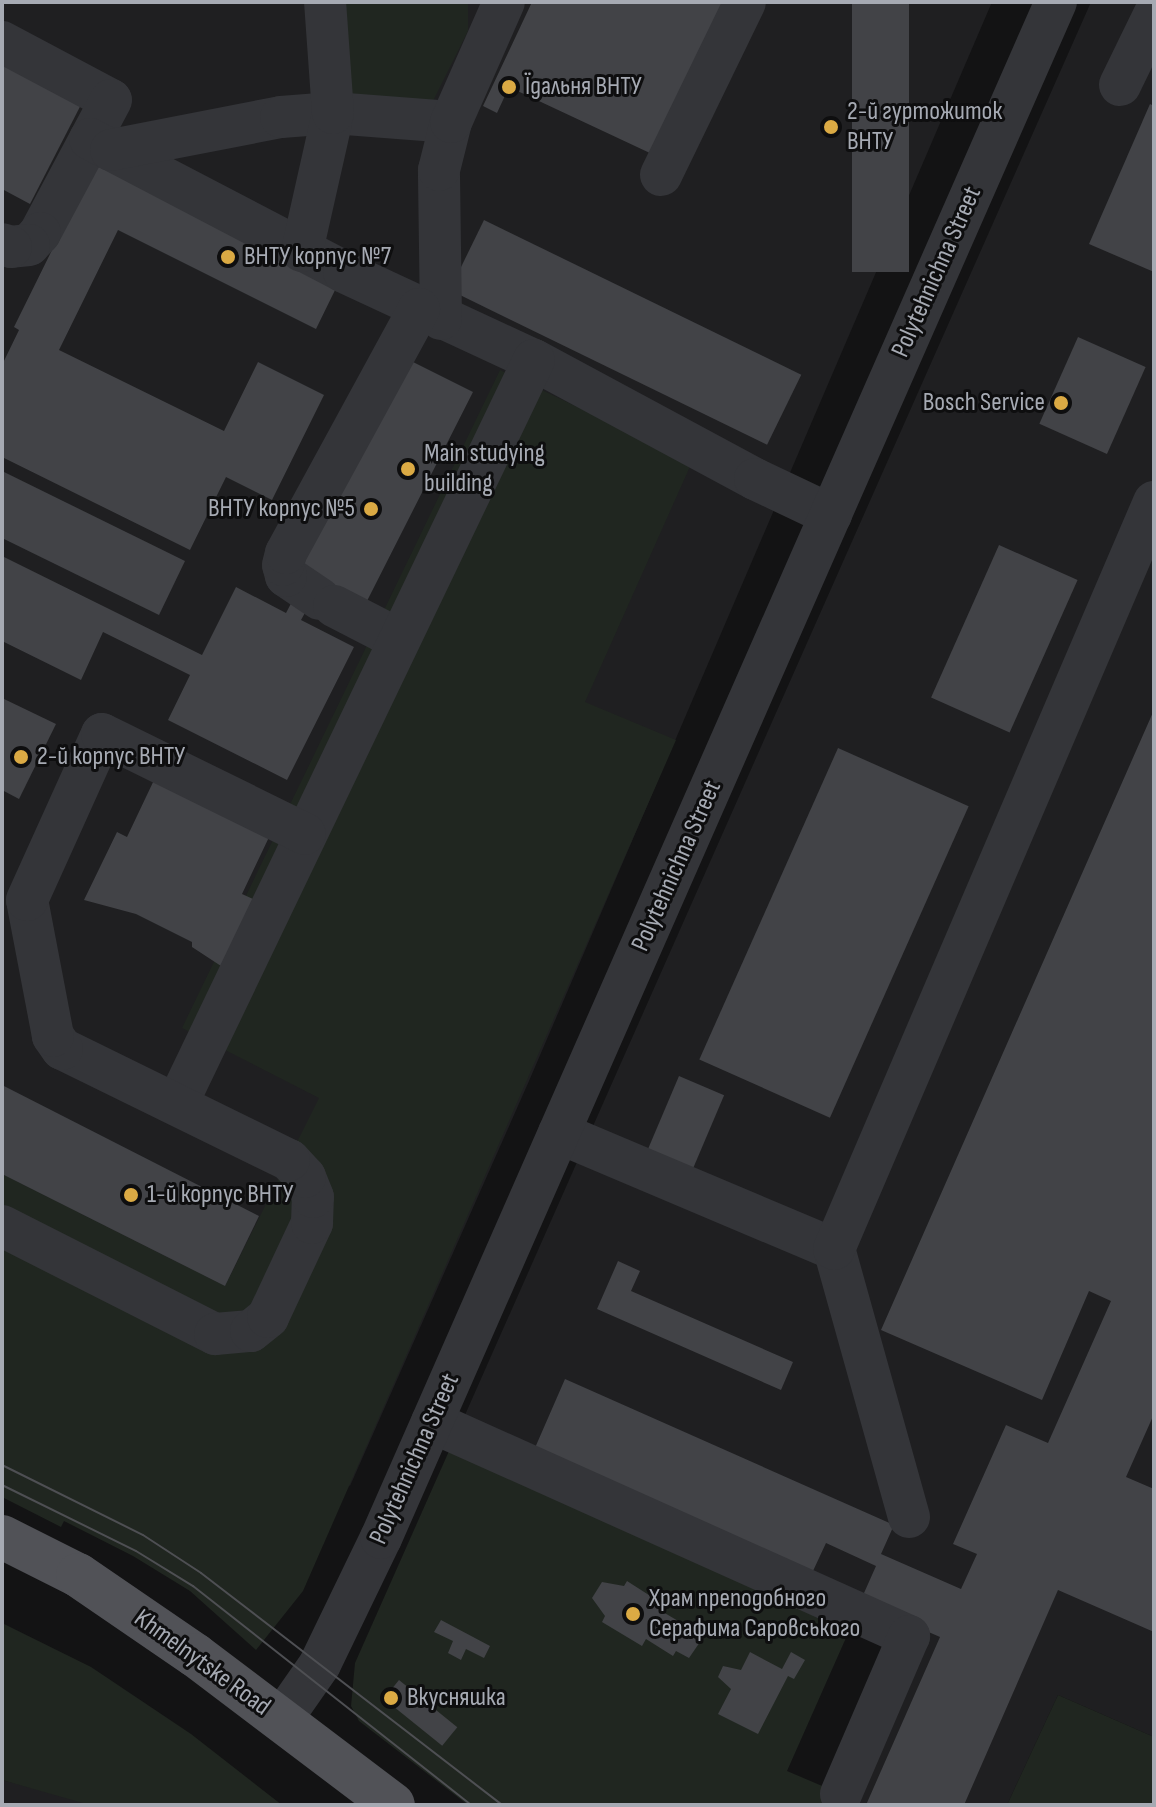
<!DOCTYPE html>
<meta charset="utf-8">
<style>
body{margin:0}
#map{position:relative;width:1156px;height:1807px;overflow:hidden;background:#131314;font-family:"Sofia Sans Condensed",sans-serif}
div>[style]{position:absolute}
.built>*{inset:0;background:#1f1f21}
.green>*{inset:0;background:#202620}
.building>*{inset:0;background:#424347;transform-origin:0 0}
.minor>*{height:42px;margin:-21px;padding:0 21px;transform-origin:21px;border-radius:21px;background:#343539}
.major>*{height:44px;margin:-22px;padding:0 22px;transform-origin:22px;border-radius:22px;background:#515257}
.tram>*{height:2px;margin:-1px;padding:0 1px;transform-origin:1px;border-radius:1px;background:#4e4f53}
.dots>*{width:22px;height:22px;translate:-50% -50%;box-sizing:border-box;border:4px solid #0e0e0f;border-radius:50%}
span{translate:-50% -50%;white-space:nowrap;text-align:center;line-height:1.15;-webkit-text-stroke:6px #0e0e0f;paint-order:stroke}
.poi-label{font-size:26px;color:#a6aab3}
.left{translate:0 -50%;text-align:left}
.right{translate:-100% -50%;text-align:right}
.street-label{font-size:26px;color:#a6aab3}
.frame{position:absolute;inset:0;border:4px solid #a6aab3;pointer-events:none}
</style>
<div id="map">
<div class="built">
<div style="clip-path:polygon(2px 2px,992px 2px,529px 1081px,350px 1486px,2px 1309px)"></div>
<div style="clip-path:polygon(1091px 2px,1154px 2px,1154px 1737px,1058px 1695px,1007px 1805px,836px 1805px,909px 1636px,457px 1433px)"></div>
<div style="clip-path:polygon(2px 1780px,85px 1801px,90px 1805px,2px 1805px)"></div>
</div>
<div class="green">
<div style="clip-path:polygon(340px 2px,468px 2px,468px 31px,431px 105px,351px 99px)"></div>
<div style="clip-path:polygon(500px 370px,692px 462px,585px 702px,676px 740px,303px 1591px,256px 1650px,190px 1591px,133px 1556px,64px 1521px,61px 1527px,2px 1497px,2px 1174px,225px 1286px,319px 1098px,182px 1028px)"></div>
<div style="clip-path:polygon(457px 1433px,857px 1613px,787px 1771px,841px 1794px,836px 1805px,468px 1805px,359px 1721px,351px 1706px,355px 1663px)"></div>
<div style="clip-path:polygon(2px 1623px,91px 1667px,191px 1734px,282px 1805px,90px 1805px,2px 1780px)"></div>
<div style="clip-path:polygon(1058px 1695px,1154px 1737px,1154px 1805px,1007px 1805px)"></div>
</div>
<div class="building">
<div style="clip-path:polygon(532px 2px,724px 2px,652px 154px,509px 87px,497px 113px,483px 106px)"></div>
<div style="left:852px;top:2px;width:57px;height:270px"></div>
<div style="clip-path:polygon(2px 52px,86px 95px,30px 204px,2px 189px)"></div>
<div style="clip-path:polygon(1150px 104px,1154px 106px,1154px 272px,1089px 244px)"></div>
<div style="clip-path:polygon(95px 163px,338px 284px,316px 329px,118px 230px,59px 350px,224px 431px,258px 362px,324px 395px,272px 500px,226px 477px,190px 550px,2px 457px,2px 365px,19px 330px,14px 327px)"></div>
<div style="left:484px;top:220px;width:353px;height:78px;rotate:26deg"></div>
<div style="left:1078px;top:337px;width:74px;height:95px;rotate:24deg"></div>
<div style="clip-path:polygon(405px 358px,473px 392px,367px 601px,306px 611px,301px 620px,354px 647px,287px 780px,168px 720px,190px 675px,103px 632px,81px 680px,2px 641px,2px 556px,202px 655px,236px 587px,286px 613px,297px 592px,299px 567px)"></div>
<div style="clip-path:polygon(2px 471px,185px 561px,159px 615px,2px 538px)"></div>
<div style="left:999px;top:545px;width:86px;height:167px;rotate:24deg"></div>
<div style="clip-path:polygon(2px 698px,56px 724px,19px 799px,2px 790px)"></div>
<div style="clip-path:polygon(1154px 710px,1154px 1414px,1126px 1477px,1154px 1489px,1154px 1632px,1058px 1590px,964px 1805px,866px 1805px,940px 1637px,860px 1602px,876px 1566px,826px 1543px,813px 1571px,531px 1457px,565px 1379px,894px 1525px,881px 1554px,961px 1589px,977px 1554px,953px 1544px,1006px 1425px,1048px 1443px,1111px 1301px,1089px 1291px,1042px 1400px,881px 1330px)"></div>
<div style="left:838px;top:748px;width:143px;height:341px;rotate:24deg"></div>
<div style="clip-path:polygon(155px 778px,271px 833px,242px 894px,253px 899px,221px 966px,192px 947px,192px 942px,136px 914px,84px 900px,117px 832px,127px 837px)"></div>
<div style="left:679px;top:1076px;width:49px;height:85px;rotate:23deg"></div>
<div style="clip-path:polygon(2px 1085px,259px 1216px,225px 1286px,2px 1174px)"></div>
<div style="clip-path:polygon(618px 1261px,640px 1271px,631px 1291px,793px 1362px,781px 1390px,597px 1309px)"></div>
<div style="clip-path:polygon(627px 1581px,666px 1606px,663px 1612px,690px 1628px,687px 1634px,700px 1642px,689px 1658px,676px 1651px,673px 1656px,646px 1639px,642px 1646px,602px 1622px,605px 1616px,592px 1598px,602px 1582px,624px 1586px)"></div>
<div style="clip-path:polygon(441px 1620px,490px 1646px,484px 1658px,466px 1649px,461px 1660px,448px 1653px,453px 1641px,434px 1632px)"></div>
<div style="clip-path:polygon(750px 1652px,782px 1669px,791px 1652px,805px 1660px,794px 1679px,788px 1676px,758px 1734px,718px 1714px,731px 1689px,718px 1677px,723px 1666px,741px 1670px)"></div>
<div style="left:399px;top:1680px;width:75px;height:24px;rotate:39deg"></div>
</div>
<div class="minor">
<div style="left:2px;top:42px;width:123px;rotate:28deg"></div>
<div style="left:111px;top:100px;width:151px;rotate:118.1deg"></div>
<div style="left:40px;top:233px;width:16px;rotate:133deg"></div>
<div style="left:29px;top:245px;width:18px;rotate:174deg"></div>
<div style="left:11px;top:247px;width:9px;rotate:-162deg"></div>
<div style="left:1120px;top:85px;width:78px;rotate:-64.1deg"></div>
<div style="left:90px;top:139px;width:287px;rotate:27.6deg"></div>
<div style="left:344px;top:272px;width:209px;rotate:24.9deg"></div>
<div style="left:534px;top:360px;width:251px;rotate:28.3deg"></div>
<div style="left:755px;top:479px;width:84px;rotate:25.3deg"></div>
<div style="left:111px;top:150px;width:173px;rotate:-11deg"></div>
<div style="left:281px;top:117px;width:52px;rotate:-4.4deg"></div>
<div style="left:333px;top:113px;width:118px;rotate:4.4deg"></div>
<div style="left:661px;top:175px;width:192px;rotate:-64.1deg"></div>
<div style="left:302px;top:251px;width:141px;rotate:-77.3deg"></div>
<div style="left:333px;top:113px;width:111px;rotate:-94.1deg"></div>
<div style="left:441px;top:319px;width:149px;rotate:-90.8deg"></div>
<div style="left:439px;top:170px;width:49px;rotate:-76deg"></div>
<div style="left:451px;top:122px;width:131px;rotate:-66.2deg"></div>
<div style="left:320px;top:599px;width:41px;rotate:-145.9deg"></div>
<div style="left:286px;top:576px;width:11px;rotate:-105deg"></div>
<div style="left:283px;top:565px;width:12px;rotate:-76deg"></div>
<div style="left:286px;top:553px;width:278px;rotate:-61.4deg"></div>
<div style="left:334px;top:606px;width:72px;rotate:27.3deg"></div>
<div style="left:177px;top:1104px;width:825px;rotate:-64.37deg"></div>
<div style="left:559px;top:1133px;width:298px;rotate:22.9deg"></div>
<div style="left:2px;top:1226px;width:239px;rotate:26.9deg"></div>
<div style="left:215px;top:1334px;width:36px;rotate:-5deg"></div>
<div style="left:251px;top:1331px;width:22px;rotate:-39deg"></div>
<div style="left:268px;top:1317px;width:104px;rotate:-64.9deg"></div>
<div style="left:312px;top:1223px;width:26px;rotate:-88deg"></div>
<div style="left:313px;top:1197px;width:22px;rotate:-112deg"></div>
<div style="left:305px;top:1177px;width:23px;rotate:-133deg"></div>
<div style="left:289px;top:1160px;width:253px;rotate:-153.9deg"></div>
<div style="left:62px;top:1049px;width:16px;rotate:-125deg"></div>
<div style="left:53px;top:1036px;width:138px;rotate:-100.8deg"></div>
<div style="left:27px;top:900px;width:182px;rotate:-65.7deg"></div>
<div style="left:102px;top:734px;width:226px;rotate:26.2deg"></div>
<div style="left:432px;top:1422px;width:523px;rotate:24.16deg"></div>
<div style="left:909px;top:1636px;width:172px;rotate:113.3deg"></div>
<div style="left:909px;top:1517px;width:278px;rotate:-105.6deg"></div>
<div style="left:834px;top:1249px;width:813px;rotate:-66.81deg"></div>
<div style="left:281px;top:1720px;width:68px;rotate:-55.1deg"></div>
<div style="left:320px;top:1664px;width:140px;rotate:-64.2deg"></div>
<div style="left:381px;top:1538px;width:1678px;rotate:-66.28deg"></div>
</div>
<div class="major">
<div style="left:2px;top:1537px;width:85px;rotate:26.6deg"></div>
<div style="left:78px;top:1575px;width:142px;rotate:34.4deg"></div>
<div style="left:195px;top:1655px;width:248px;rotate:37.1deg"></div>
</div>
<div class="tram">
<div style="left:2px;top:1465px;width:157px;rotate:26.4deg"></div>
<div style="left:143px;top:1535px;width:69px;rotate:33.2deg"></div>
<div style="left:201px;top:1573px;width:380px;rotate:37.6deg"></div>
<div style="left:2px;top:1485px;width:149px;rotate:26.2deg"></div>
<div style="left:136px;top:1551px;width:67px;rotate:31.6deg"></div>
<div style="left:193px;top:1586px;width:354px;rotate:38.2deg"></div>
</div>
<div class="dots">
<div style="left:509px;top:87px;background:#dbaa44"></div>
<div style="left:831px;top:127px;background:#dbaa44"></div>
<div style="left:228px;top:257px;background:#dbaa44"></div>
<div style="left:1061px;top:403px;background:#dbaa44"></div>
<div style="left:408px;top:469px;background:#dbaa44"></div>
<div style="left:371px;top:509px;background:#dbaa44"></div>
<div style="left:21px;top:757px;background:#dbaa44"></div>
<div style="left:131px;top:1195px;background:#dbaa44"></div>
<div style="left:633px;top:1614px;background:#dbaa44"></div>
<div style="left:391px;top:1698px;background:#dbaa44"></div>
</div>
<div class="poi-label">
<span class="left" style="left:525px;top:87px">Їдальня ВНТУ</span>
<span class="left" style="left:847px;top:127px">2-й гуртожиток<br>ВНТУ</span>
<span class="left" style="left:244px;top:257px">ВНТУ корпус №7</span>
<span class="right" style="left:1045px;top:403px">Bosch Service</span>
<span class="left" style="left:424px;top:469px">Main studying<br>building</span>
<span class="right" style="left:355px;top:509px">ВНТУ корпус №5</span>
<span class="left" style="left:37px;top:757px">2-й корпус ВНТУ</span>
<span class="left" style="left:147px;top:1195px">1-й корпус ВНТУ</span>
<span class="left" style="left:649px;top:1614px">Храм преподобного<br>Серафима Саровського</span>
<span class="left" style="left:407px;top:1698px">Вкусняшка</span>
</div>
<div class="street-label">
<span style="left:937px;top:272px;rotate:-66deg">Polytehnichna Street</span>
<span style="left:677px;top:866px;rotate:-66deg">Polytehnichna Street</span>
<span style="left:415px;top:1459px;rotate:-66deg">Polytehnichna Street</span>
<span style="left:202px;top:1663px;rotate:36deg">Khmelnytske Road</span>
</div>
<div class="frame"></div>
</div>
